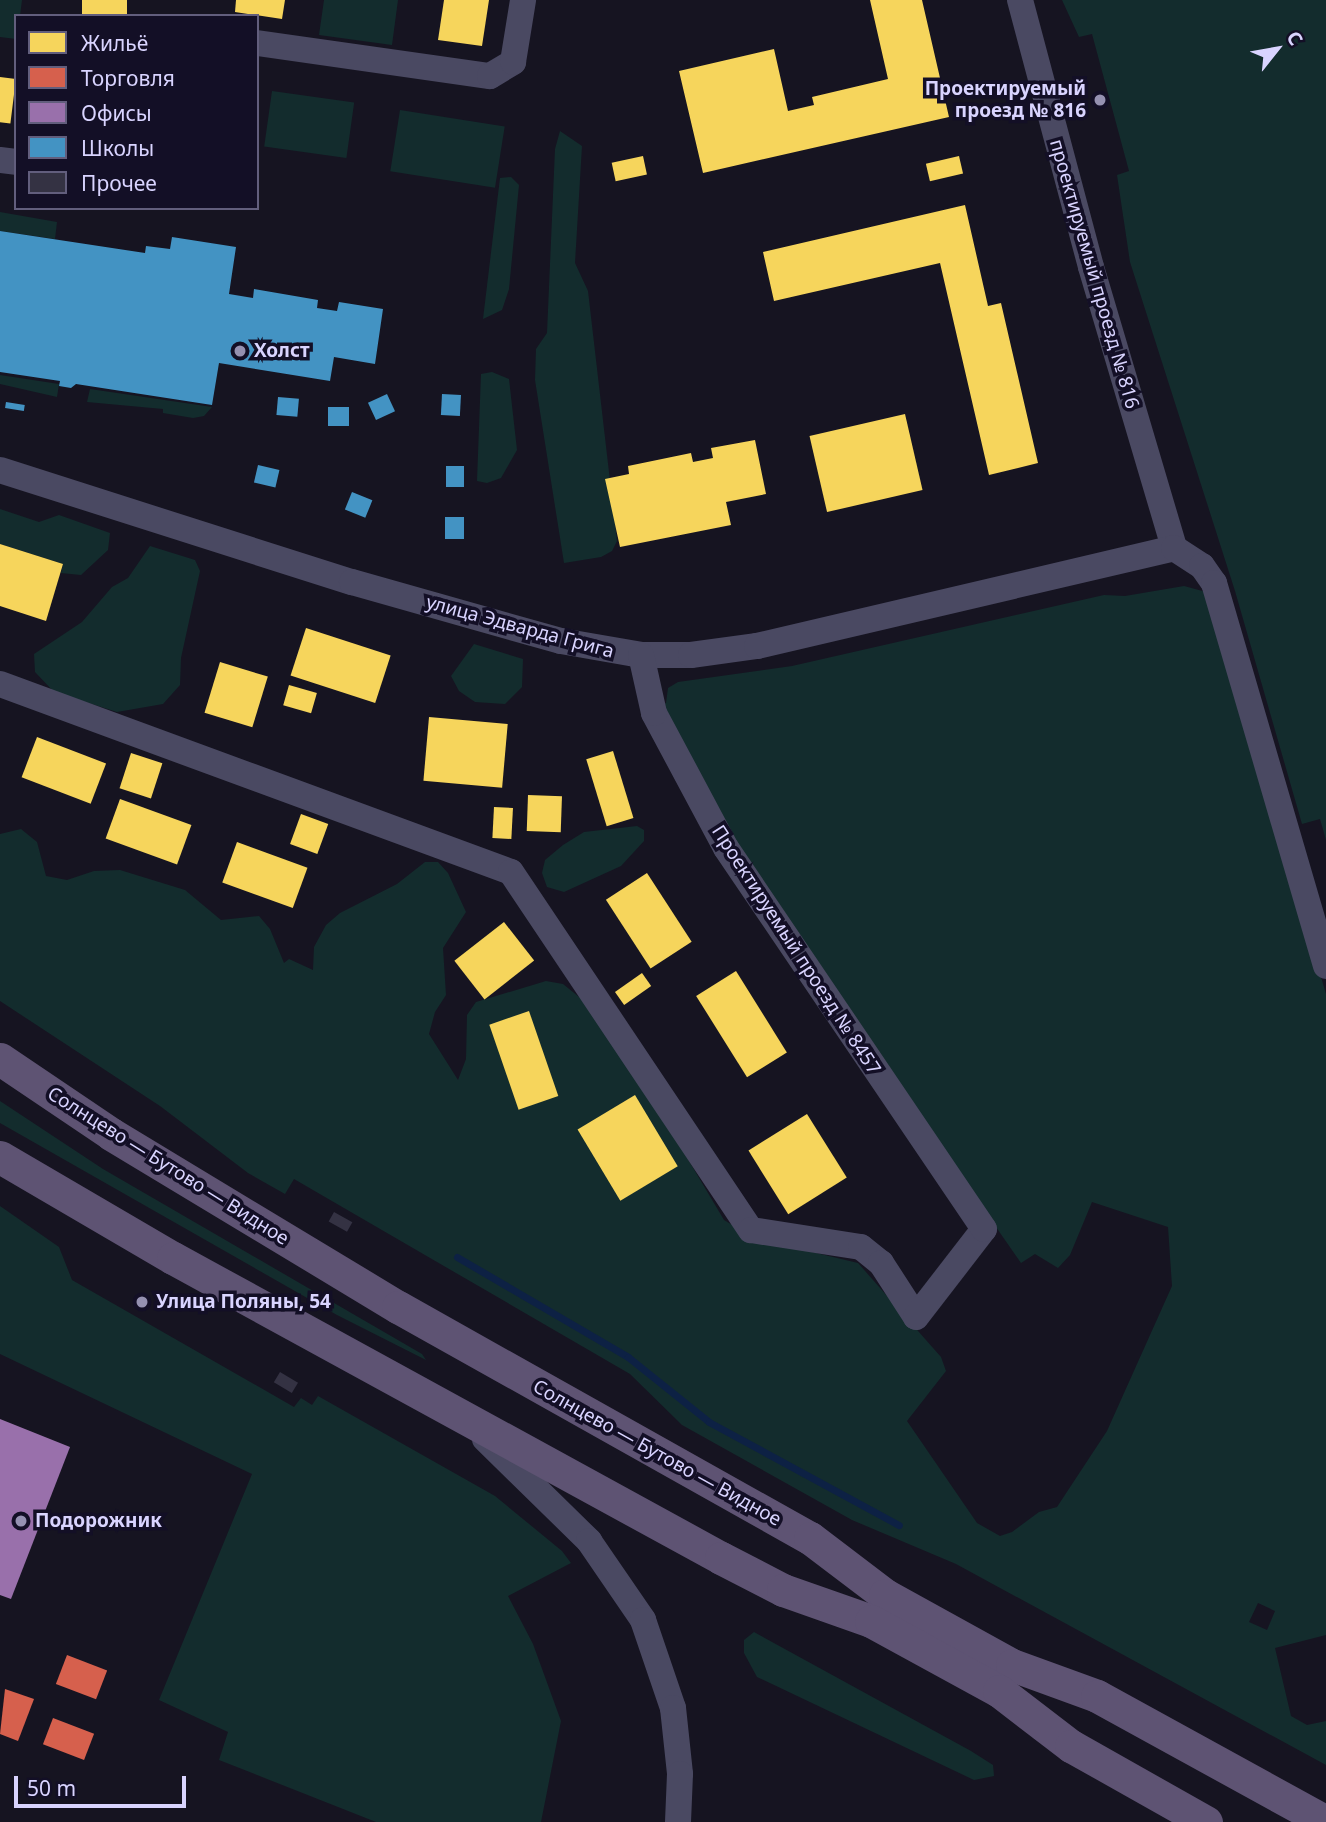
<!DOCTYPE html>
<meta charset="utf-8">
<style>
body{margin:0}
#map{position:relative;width:1326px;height:1822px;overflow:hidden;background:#161421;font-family:"Noto Sans",sans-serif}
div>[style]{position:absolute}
.green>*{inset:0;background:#132c2d;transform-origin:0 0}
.homes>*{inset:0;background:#f6d55c;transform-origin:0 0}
.shops>*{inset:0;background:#d6604d;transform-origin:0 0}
.offices>*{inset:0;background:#9970ab}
.schools>*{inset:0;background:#4393c3;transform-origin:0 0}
.stream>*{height:7px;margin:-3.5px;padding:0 3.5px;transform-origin:3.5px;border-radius:3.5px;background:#0d2144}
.building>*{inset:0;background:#343243;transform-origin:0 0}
.minor>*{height:26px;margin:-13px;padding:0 13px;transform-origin:13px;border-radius:13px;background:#4a4962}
.major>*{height:33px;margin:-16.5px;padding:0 16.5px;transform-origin:16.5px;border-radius:16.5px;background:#5e5373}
.dots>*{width:19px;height:19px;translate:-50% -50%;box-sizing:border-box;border:4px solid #130f26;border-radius:50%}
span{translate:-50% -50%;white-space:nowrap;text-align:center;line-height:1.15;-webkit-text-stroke:7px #130f26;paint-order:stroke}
.poi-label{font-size:19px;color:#d9d4ff;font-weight:700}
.right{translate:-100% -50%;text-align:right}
.left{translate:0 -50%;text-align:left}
.street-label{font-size:19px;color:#d9d4ff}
.legend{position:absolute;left:14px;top:14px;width:245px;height:196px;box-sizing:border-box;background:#130f26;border:2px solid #625e7d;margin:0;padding:9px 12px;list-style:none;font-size:21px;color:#d9d4ff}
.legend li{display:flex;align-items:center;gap:14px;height:35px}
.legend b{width:35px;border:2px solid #625e7d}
.north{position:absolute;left:1242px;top:14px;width:70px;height:70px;-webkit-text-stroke:5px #130f26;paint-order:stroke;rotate:59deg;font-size:19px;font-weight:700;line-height:28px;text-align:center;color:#d9d4ff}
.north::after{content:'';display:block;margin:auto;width:24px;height:32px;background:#d9d4ff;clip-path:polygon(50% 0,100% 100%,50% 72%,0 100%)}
.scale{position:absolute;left:14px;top:1776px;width:172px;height:32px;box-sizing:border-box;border:4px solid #d9d4ff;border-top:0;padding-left:9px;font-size:21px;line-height:24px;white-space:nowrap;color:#d9d4ff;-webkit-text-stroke:5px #130f26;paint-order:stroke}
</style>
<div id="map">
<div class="green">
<div style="clip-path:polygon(0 0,22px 0,20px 16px,16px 16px,16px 39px,0 37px)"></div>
<div style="clip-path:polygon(324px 0,398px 0,392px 45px,319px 35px)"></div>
<div style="clip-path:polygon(1062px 0,1326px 0,1326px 840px,1320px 819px,1302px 824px,1235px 591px,1130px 262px,1117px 175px,1129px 171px,1092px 34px,1079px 37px)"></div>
<div style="left:272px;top:91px;width:83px;height:56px;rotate:8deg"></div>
<div style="left:400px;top:110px;width:106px;height:62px;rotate:9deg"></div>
<div style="clip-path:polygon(560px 131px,582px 146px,575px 263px,588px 291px,617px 541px,612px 551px,601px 557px,564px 563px,535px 380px,536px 349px,547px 333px,555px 149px)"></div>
<div style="clip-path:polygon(511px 177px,519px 185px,509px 289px,502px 310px,483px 319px,500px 178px)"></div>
<div style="clip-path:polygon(0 212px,57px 222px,55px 239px,0 231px)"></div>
<div style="clip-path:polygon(492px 372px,509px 379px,517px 450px,501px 478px,487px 483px,477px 481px,481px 374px)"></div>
<div style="clip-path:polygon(0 375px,59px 384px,57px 397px,0 384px)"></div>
<div style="clip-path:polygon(90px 389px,212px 407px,204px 416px,193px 418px,163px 413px,163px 409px,87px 402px)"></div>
<div style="clip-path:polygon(0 509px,39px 522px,59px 515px,110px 533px,108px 550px,81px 575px,61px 573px,63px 564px,0 544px)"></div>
<div style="clip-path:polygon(150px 546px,195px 560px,200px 571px,181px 658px,180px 685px,163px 704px,117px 712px,54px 692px,35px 672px,34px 654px,82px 622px,112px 587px,128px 578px)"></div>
<div style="clip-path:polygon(evenodd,1184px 586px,1206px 592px,1220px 632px,1326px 994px,1326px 1635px,1275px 1648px,1291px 1716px,1307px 1725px,1326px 1721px,1326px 1765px,956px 1564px,852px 1520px,682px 1425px,630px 1374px,294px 1179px,285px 1194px,248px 1173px,160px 1106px,0 1001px,0 834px,21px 829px,37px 842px,46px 876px,67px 880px,94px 871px,120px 870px,185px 890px,221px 920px,259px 916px,270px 929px,284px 963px,289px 959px,313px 970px,314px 947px,326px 925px,340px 913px,397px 884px,425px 862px,438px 862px,448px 873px,466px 912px,443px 948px,446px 995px,435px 1012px,429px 1034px,458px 1080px,466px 1059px,467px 1015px,476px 1002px,546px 981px,563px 984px,584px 1001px,616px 1038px,724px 1220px,754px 1238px,858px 1263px,941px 1357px,946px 1371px,907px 1421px,977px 1523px,1000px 1536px,1012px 1532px,1039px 1512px,1057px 1507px,1107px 1431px,1172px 1286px,1168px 1227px,1092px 1202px,1070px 1255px,1058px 1268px,1035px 1254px,1021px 1263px,771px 903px,661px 705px,666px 703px,668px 688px,678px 682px,792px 666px,1104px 595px,1125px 596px,1184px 586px,1258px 1603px,1275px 1611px,1267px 1630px,1249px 1622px,1258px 1603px)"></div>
<div style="clip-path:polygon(474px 644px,523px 659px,522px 687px,505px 704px,475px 702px,459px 691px,451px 676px)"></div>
<div style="clip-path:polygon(637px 826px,644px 830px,644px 841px,621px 866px,564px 892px,547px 887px,542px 873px,545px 860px,563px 845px,584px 832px)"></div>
<div style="clip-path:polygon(0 1101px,103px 1169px,422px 1354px,426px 1360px,337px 1315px,0 1123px)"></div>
<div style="clip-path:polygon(0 1206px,59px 1247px,72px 1280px,294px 1407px,301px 1398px,312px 1405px,318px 1396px,495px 1496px,562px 1551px,571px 1563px,508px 1596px,533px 1644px,561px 1721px,541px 1822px,376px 1822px,219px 1760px,228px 1732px,159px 1700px,252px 1474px,0 1354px)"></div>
<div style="clip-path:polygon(754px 1632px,971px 1751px,993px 1765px,994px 1776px,974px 1780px,757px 1677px,744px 1653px,744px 1640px)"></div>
</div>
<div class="homes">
<div style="left:82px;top:0;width:45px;height:16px"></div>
<div style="clip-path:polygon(236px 0,285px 0,282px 19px,235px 12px)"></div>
<div style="clip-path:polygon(444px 0,489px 0,482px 46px,438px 40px)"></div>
<div style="clip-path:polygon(870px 0,922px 0,949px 117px,703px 173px,679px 71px,774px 49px,788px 111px,814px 105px,812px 97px,888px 79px)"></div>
<div style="left:0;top:77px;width:16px;height:45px;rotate:7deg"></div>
<div style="left:643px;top:156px;width:19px;height:32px;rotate:78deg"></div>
<div style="left:959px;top:156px;width:18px;height:34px;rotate:77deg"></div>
<div style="clip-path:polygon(965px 205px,988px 306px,1001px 303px,1038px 463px,989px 475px,940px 263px,774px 301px,763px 252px)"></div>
<div style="left:905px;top:414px;width:78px;height:98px;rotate:77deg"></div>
<div style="clip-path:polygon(755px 440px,766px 494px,726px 502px,731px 525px,620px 547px,605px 479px,629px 474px,628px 466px,691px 453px,693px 462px,713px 458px,711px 448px)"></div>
<div style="clip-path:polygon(0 544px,63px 564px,46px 621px,0 606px)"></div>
<div style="left:306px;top:628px;width:89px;height:50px;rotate:18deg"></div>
<div style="left:220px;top:662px;width:50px;height:53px;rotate:17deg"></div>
<div style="left:289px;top:685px;width:29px;height:21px;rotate:16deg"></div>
<div style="left:429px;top:717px;width:79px;height:64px;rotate:5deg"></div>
<div style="left:37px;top:737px;width:74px;height:43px;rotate:21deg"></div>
<div style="left:613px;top:751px;width:70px;height:28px;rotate:73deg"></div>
<div style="left:131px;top:753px;width:33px;height:37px;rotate:18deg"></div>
<div style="left:528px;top:795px;width:34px;height:36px;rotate:2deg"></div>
<div style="left:120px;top:799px;width:76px;height:42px;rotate:20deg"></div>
<div style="left:494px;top:807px;width:19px;height:31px;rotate:3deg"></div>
<div style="left:301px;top:814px;width:29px;height:32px;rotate:20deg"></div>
<div style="left:237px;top:842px;width:75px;height:43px;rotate:20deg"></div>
<div style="left:647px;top:873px;width:82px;height:49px;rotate:57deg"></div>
<div style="left:504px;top:922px;width:49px;height:63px;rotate:52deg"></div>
<div style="left:736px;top:971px;width:96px;height:47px;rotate:58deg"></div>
<div style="left:642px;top:973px;width:16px;height:33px;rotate:55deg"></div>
<div style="left:529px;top:1011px;width:90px;height:42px;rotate:71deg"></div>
<div style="left:635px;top:1095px;width:83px;height:67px;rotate:59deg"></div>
<div style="left:807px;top:1114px;width:75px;height:69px;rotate:58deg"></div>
</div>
<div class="shops">
<div style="left:67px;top:1655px;width:43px;height:31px;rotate:21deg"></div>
<div style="clip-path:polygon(5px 1689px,34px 1699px,18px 1741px,0 1734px)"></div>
<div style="left:53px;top:1718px;width:44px;height:28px;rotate:21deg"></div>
</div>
<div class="offices">
<div style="clip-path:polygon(0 1419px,70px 1447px,11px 1599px,0 1595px)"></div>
</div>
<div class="schools">
<div style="clip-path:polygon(0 231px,145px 253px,146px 246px,170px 249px,172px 237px,236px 247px,229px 294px,253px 298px,254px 289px,318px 300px,317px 308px,337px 311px,339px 302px,383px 309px,375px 364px,334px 357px,330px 381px,219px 363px,212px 405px,76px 384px,71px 388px,59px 386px,60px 381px,0 372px)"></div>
<div style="left:387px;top:394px;width:19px;height:21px;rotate:65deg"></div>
<div style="left:442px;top:394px;width:19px;height:21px;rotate:3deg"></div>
<div style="left:278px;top:397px;width:21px;height:18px;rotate:5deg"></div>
<div style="left:6px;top:402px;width:19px;height:6px;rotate:9deg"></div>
<div style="left:328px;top:407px;width:21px;height:19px"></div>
<div style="left:258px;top:465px;width:22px;height:18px;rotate:13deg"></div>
<div style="left:446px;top:466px;width:18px;height:21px"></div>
<div style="left:352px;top:492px;width:22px;height:19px;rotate:22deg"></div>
<div style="left:445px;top:517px;width:19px;height:22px"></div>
</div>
<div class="stream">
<div style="left:457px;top:1257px;width:198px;rotate:30.3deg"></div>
<div style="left:628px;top:1357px;width:104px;rotate:38.7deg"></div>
<div style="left:709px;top:1422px;width:216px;rotate:28.5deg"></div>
</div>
<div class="building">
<div style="left:334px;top:1212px;width:21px;height:11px;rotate:29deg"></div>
<div style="left:280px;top:1372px;width:21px;height:12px;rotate:31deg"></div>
</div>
<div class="minor">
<div style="left:1020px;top:0;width:276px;rotate:75.1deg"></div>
<div style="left:1091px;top:267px;width:293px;rotate:73.5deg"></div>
<div style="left:257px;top:43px;width:235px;rotate:8.1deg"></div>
<div style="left:490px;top:76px;width:27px;rotate:-31deg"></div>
<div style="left:513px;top:62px;width:63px;rotate:-80.8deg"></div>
<div style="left:0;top:160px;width:16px;rotate:7deg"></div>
<div style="left:0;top:470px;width:369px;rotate:17.7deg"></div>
<div style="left:352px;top:582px;width:217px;rotate:15.8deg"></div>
<div style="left:561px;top:641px;width:81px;rotate:9.9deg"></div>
<div style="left:641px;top:655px;width:50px"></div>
<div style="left:691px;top:655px;width:67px;rotate:-7.8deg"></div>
<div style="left:757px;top:646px;width:428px;rotate:-13.2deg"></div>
<div style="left:1174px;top:548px;width:33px;rotate:33deg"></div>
<div style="left:1202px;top:566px;width:21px;rotate:55deg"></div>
<div style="left:1214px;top:583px;width:399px;rotate:73.7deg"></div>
<div style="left:0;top:684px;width:544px;rotate:20.2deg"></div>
<div style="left:511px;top:872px;width:431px;rotate:56.2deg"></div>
<div style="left:751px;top:1230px;width:111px;rotate:8.8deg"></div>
<div style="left:861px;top:1247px;width:26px;rotate:39deg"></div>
<div style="left:881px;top:1263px;width:64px;rotate:57.1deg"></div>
<div style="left:916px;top:1317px;width:111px;rotate:-52.3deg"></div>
<div style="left:984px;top:1229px;width:460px;rotate:-124.1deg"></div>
<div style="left:726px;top:848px;width:153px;rotate:-118.1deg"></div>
<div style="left:654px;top:713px;width:59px;rotate:-102.6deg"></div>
<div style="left:485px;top:1439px;width:146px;rotate:44.4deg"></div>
<div style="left:589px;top:1541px;width:96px;rotate:55.6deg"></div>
<div style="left:643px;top:1620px;width:93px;rotate:71.2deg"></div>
<div style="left:673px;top:1708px;width:66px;rotate:83.9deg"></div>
<div style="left:680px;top:1774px;width:48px;rotate:92.4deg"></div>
</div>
<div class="major">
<div style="left:0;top:1059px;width:134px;rotate:34deg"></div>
<div style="left:111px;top:1134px;width:335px;rotate:31.1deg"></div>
<div style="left:398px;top:1307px;width:472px;rotate:29.3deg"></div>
<div style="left:810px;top:1538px;width:94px;rotate:37.2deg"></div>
<div style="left:885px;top:1595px;width:145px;rotate:28.9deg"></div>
<div style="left:1012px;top:1665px;width:90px;rotate:20deg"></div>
<div style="left:1097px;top:1696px;width:261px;rotate:28.8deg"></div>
<div style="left:0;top:1157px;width:200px;rotate:30.3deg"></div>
<div style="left:173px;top:1258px;width:625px;rotate:28.7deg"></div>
<div style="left:721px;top:1558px;width:70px;rotate:27.3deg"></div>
<div style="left:783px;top:1590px;width:93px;rotate:19.4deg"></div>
<div style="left:871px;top:1621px;width:146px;rotate:28.7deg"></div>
<div style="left:999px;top:1691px;width:91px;rotate:37.4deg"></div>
<div style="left:1071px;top:1746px;width:155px;rotate:29.4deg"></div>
</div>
<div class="dots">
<div style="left:1100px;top:100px;background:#9591b1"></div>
<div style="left:240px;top:351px;background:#9591b1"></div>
<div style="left:142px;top:1302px;background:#9591b1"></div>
<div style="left:21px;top:1521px;background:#9591b1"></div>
</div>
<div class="poi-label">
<span class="right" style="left:1086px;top:100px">Проектируемый<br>проезд № 816</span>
<span class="left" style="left:254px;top:351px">Холст</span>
<span class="left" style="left:156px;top:1302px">Улица Поляны, 54</span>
<span class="left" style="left:35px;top:1521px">Подорожник</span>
</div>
<div class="street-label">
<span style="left:1094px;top:274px;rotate:74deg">проектируемый проезд № 816</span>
<span style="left:520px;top:627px;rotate:15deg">улица Эдварда Грига</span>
<span style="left:796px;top:950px;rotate:57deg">Проектируемый проезд № 8457</span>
<span style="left:168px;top:1166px;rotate:32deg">Солнцево — Бутово — Видное</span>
<span style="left:657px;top:1453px;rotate:29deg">Солнцево — Бутово — Видное</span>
</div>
<ul class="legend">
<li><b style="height:19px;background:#f6d55c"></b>Жильё</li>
<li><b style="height:19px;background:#d6604d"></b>Торговля</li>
<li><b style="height:19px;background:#9970ab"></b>Офисы</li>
<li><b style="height:19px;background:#4393c3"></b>Школы</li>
<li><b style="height:19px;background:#343243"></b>Прочее</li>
</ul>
<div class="north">С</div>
<div class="scale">50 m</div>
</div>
